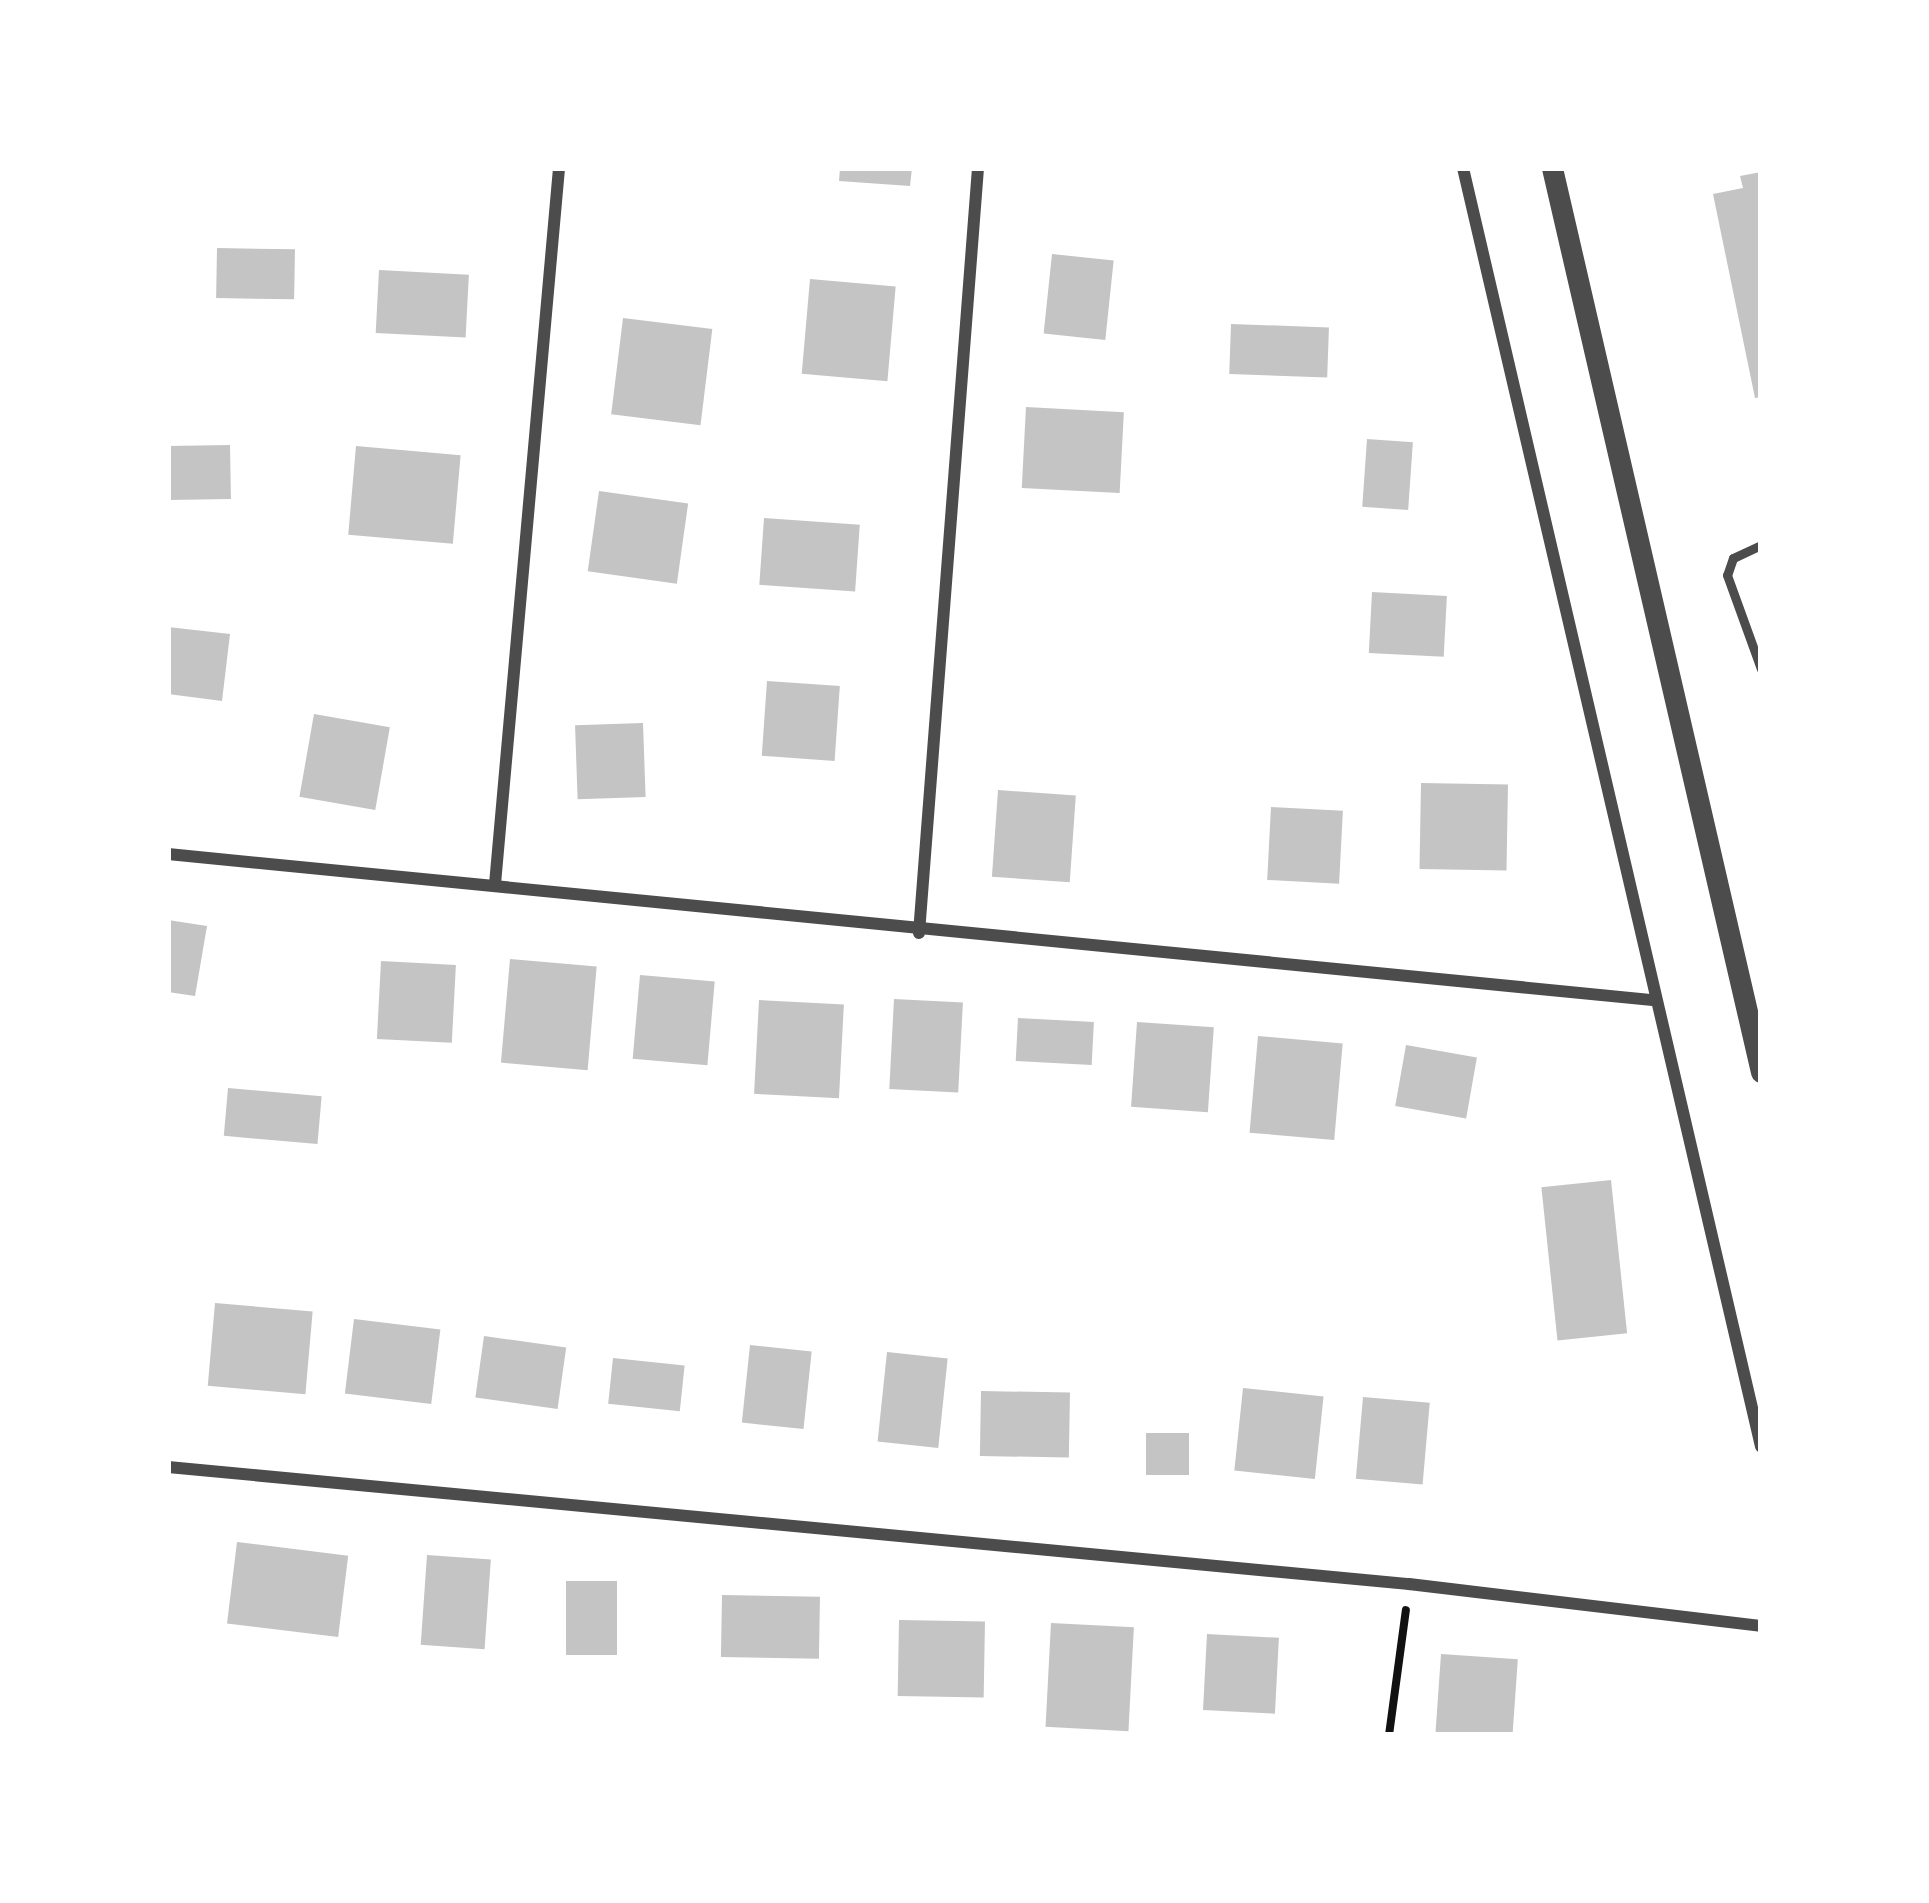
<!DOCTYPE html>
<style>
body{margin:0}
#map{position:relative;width:1929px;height:1903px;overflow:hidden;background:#fff;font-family:Montserrat,sans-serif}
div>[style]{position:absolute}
.building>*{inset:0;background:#c4c4c4;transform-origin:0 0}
.path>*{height:8px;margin:-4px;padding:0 4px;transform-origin:4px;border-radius:4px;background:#111}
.service>*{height:9px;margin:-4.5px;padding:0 4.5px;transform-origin:4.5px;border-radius:4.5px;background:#4c4c4c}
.minor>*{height:12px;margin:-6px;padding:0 6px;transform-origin:6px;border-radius:6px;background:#4c4c4c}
.tertiary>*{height:21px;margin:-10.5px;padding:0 10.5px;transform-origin:10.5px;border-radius:10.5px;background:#4c4c4c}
span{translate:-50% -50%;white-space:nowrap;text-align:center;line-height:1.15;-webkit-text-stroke:12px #fff;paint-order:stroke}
.frame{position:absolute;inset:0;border:171px solid #fff;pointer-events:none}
</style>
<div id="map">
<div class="building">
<div style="clip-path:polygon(840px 168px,912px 168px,910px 186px,839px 181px)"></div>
<div style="clip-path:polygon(1761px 172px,1761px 397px,1755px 398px,1713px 194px,1743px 188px,1740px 176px)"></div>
<div style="left:217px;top:248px;width:78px;height:50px;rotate:1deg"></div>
<div style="left:1052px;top:254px;width:62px;height:80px;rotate:6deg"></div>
<div style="left:379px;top:270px;width:90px;height:63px;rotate:3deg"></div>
<div style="left:810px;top:279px;width:86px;height:95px;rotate:5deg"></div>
<div style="left:623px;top:318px;width:90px;height:97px;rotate:7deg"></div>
<div style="left:1231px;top:324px;width:98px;height:50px;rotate:2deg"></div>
<div style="left:1026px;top:407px;width:98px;height:81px;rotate:3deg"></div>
<div style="left:1367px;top:439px;width:46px;height:68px;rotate:4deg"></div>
<div style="left:230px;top:445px;width:54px;height:62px;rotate:89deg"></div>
<div style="left:356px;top:446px;width:105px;height:89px;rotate:5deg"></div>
<div style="left:599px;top:491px;width:90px;height:81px;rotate:8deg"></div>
<div style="left:764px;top:518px;width:96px;height:67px;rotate:4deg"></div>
<div style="left:1372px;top:592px;width:75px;height:61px;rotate:3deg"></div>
<div style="clip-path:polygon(168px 627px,230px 634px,222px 701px,168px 694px)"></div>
<div style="left:767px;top:681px;width:73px;height:75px;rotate:4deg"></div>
<div style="left:314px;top:714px;width:77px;height:84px;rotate:10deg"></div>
<div style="left:643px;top:723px;width:74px;height:68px;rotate:88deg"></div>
<div style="left:1421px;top:783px;width:87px;height:86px;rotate:1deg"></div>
<div style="left:998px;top:790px;width:78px;height:87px;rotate:4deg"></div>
<div style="left:1271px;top:807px;width:72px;height:73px;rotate:3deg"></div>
<div style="clip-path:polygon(168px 920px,207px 926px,195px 996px,168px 992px)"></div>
<div style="left:510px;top:959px;width:87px;height:104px;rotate:5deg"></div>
<div style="left:381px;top:961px;width:75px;height:78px;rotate:3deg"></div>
<div style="left:640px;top:975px;width:75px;height:84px;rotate:5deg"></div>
<div style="left:894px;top:999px;width:69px;height:90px;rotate:3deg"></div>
<div style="left:759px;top:1000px;width:85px;height:94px;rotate:3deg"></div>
<div style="left:1018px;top:1018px;width:76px;height:43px;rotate:3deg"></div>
<div style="left:1137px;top:1022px;width:77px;height:85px;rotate:4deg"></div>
<div style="left:1258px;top:1036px;width:85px;height:97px;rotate:5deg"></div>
<div style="left:1406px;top:1045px;width:72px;height:62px;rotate:10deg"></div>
<div style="left:228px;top:1088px;width:94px;height:48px;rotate:5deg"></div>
<div style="left:1611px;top:1180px;width:154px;height:70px;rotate:84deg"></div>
<div style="left:215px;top:1303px;width:98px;height:83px;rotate:5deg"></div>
<div style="left:354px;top:1319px;width:87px;height:75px;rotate:7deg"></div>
<div style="left:484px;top:1336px;width:83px;height:62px;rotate:8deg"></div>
<div style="left:750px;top:1345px;width:62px;height:78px;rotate:6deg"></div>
<div style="left:887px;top:1352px;width:61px;height:90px;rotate:6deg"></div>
<div style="left:613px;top:1358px;width:72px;height:46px;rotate:6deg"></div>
<div style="left:1243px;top:1388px;width:81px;height:83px;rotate:6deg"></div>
<div style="left:981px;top:1391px;width:89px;height:65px;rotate:1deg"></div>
<div style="left:1363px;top:1397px;width:67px;height:82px;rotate:5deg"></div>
<div style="left:1146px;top:1433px;width:43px;height:42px"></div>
<div style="left:237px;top:1542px;width:112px;height:82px;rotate:7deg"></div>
<div style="left:427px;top:1555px;width:64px;height:90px;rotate:4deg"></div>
<div style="left:566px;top:1581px;width:51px;height:74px"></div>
<div style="left:722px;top:1595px;width:98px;height:62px;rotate:1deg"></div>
<div style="left:899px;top:1620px;width:86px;height:76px;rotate:1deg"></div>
<div style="left:1051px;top:1623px;width:83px;height:104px;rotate:3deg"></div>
<div style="left:1207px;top:1634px;width:72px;height:76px;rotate:3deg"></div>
<div style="left:1441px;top:1654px;width:77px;height:81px;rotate:4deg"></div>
</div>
<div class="path">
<div style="left:1389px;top:1735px;width:126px;rotate:-82.3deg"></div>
</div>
<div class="service">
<div style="left:1761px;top:545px;width:31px;rotate:155deg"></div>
<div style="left:1733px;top:558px;width:18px;rotate:109deg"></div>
<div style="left:1727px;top:575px;width:100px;rotate:70.1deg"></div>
</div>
<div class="minor">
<div style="left:1463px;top:168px;width:1313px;rotate:76.88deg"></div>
<div style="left:168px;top:854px;width:1492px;rotate:5.62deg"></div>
<div style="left:495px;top:884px;width:719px;rotate:-84.89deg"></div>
<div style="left:919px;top:933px;width:767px;rotate:-85.59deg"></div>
<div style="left:168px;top:1467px;width:1247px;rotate:5.39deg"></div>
<div style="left:1409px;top:1584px;width:354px;rotate:6.8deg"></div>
</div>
<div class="tertiary">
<div style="left:1552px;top:168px;width:928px;rotate:76.98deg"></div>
</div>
<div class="frame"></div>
</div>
